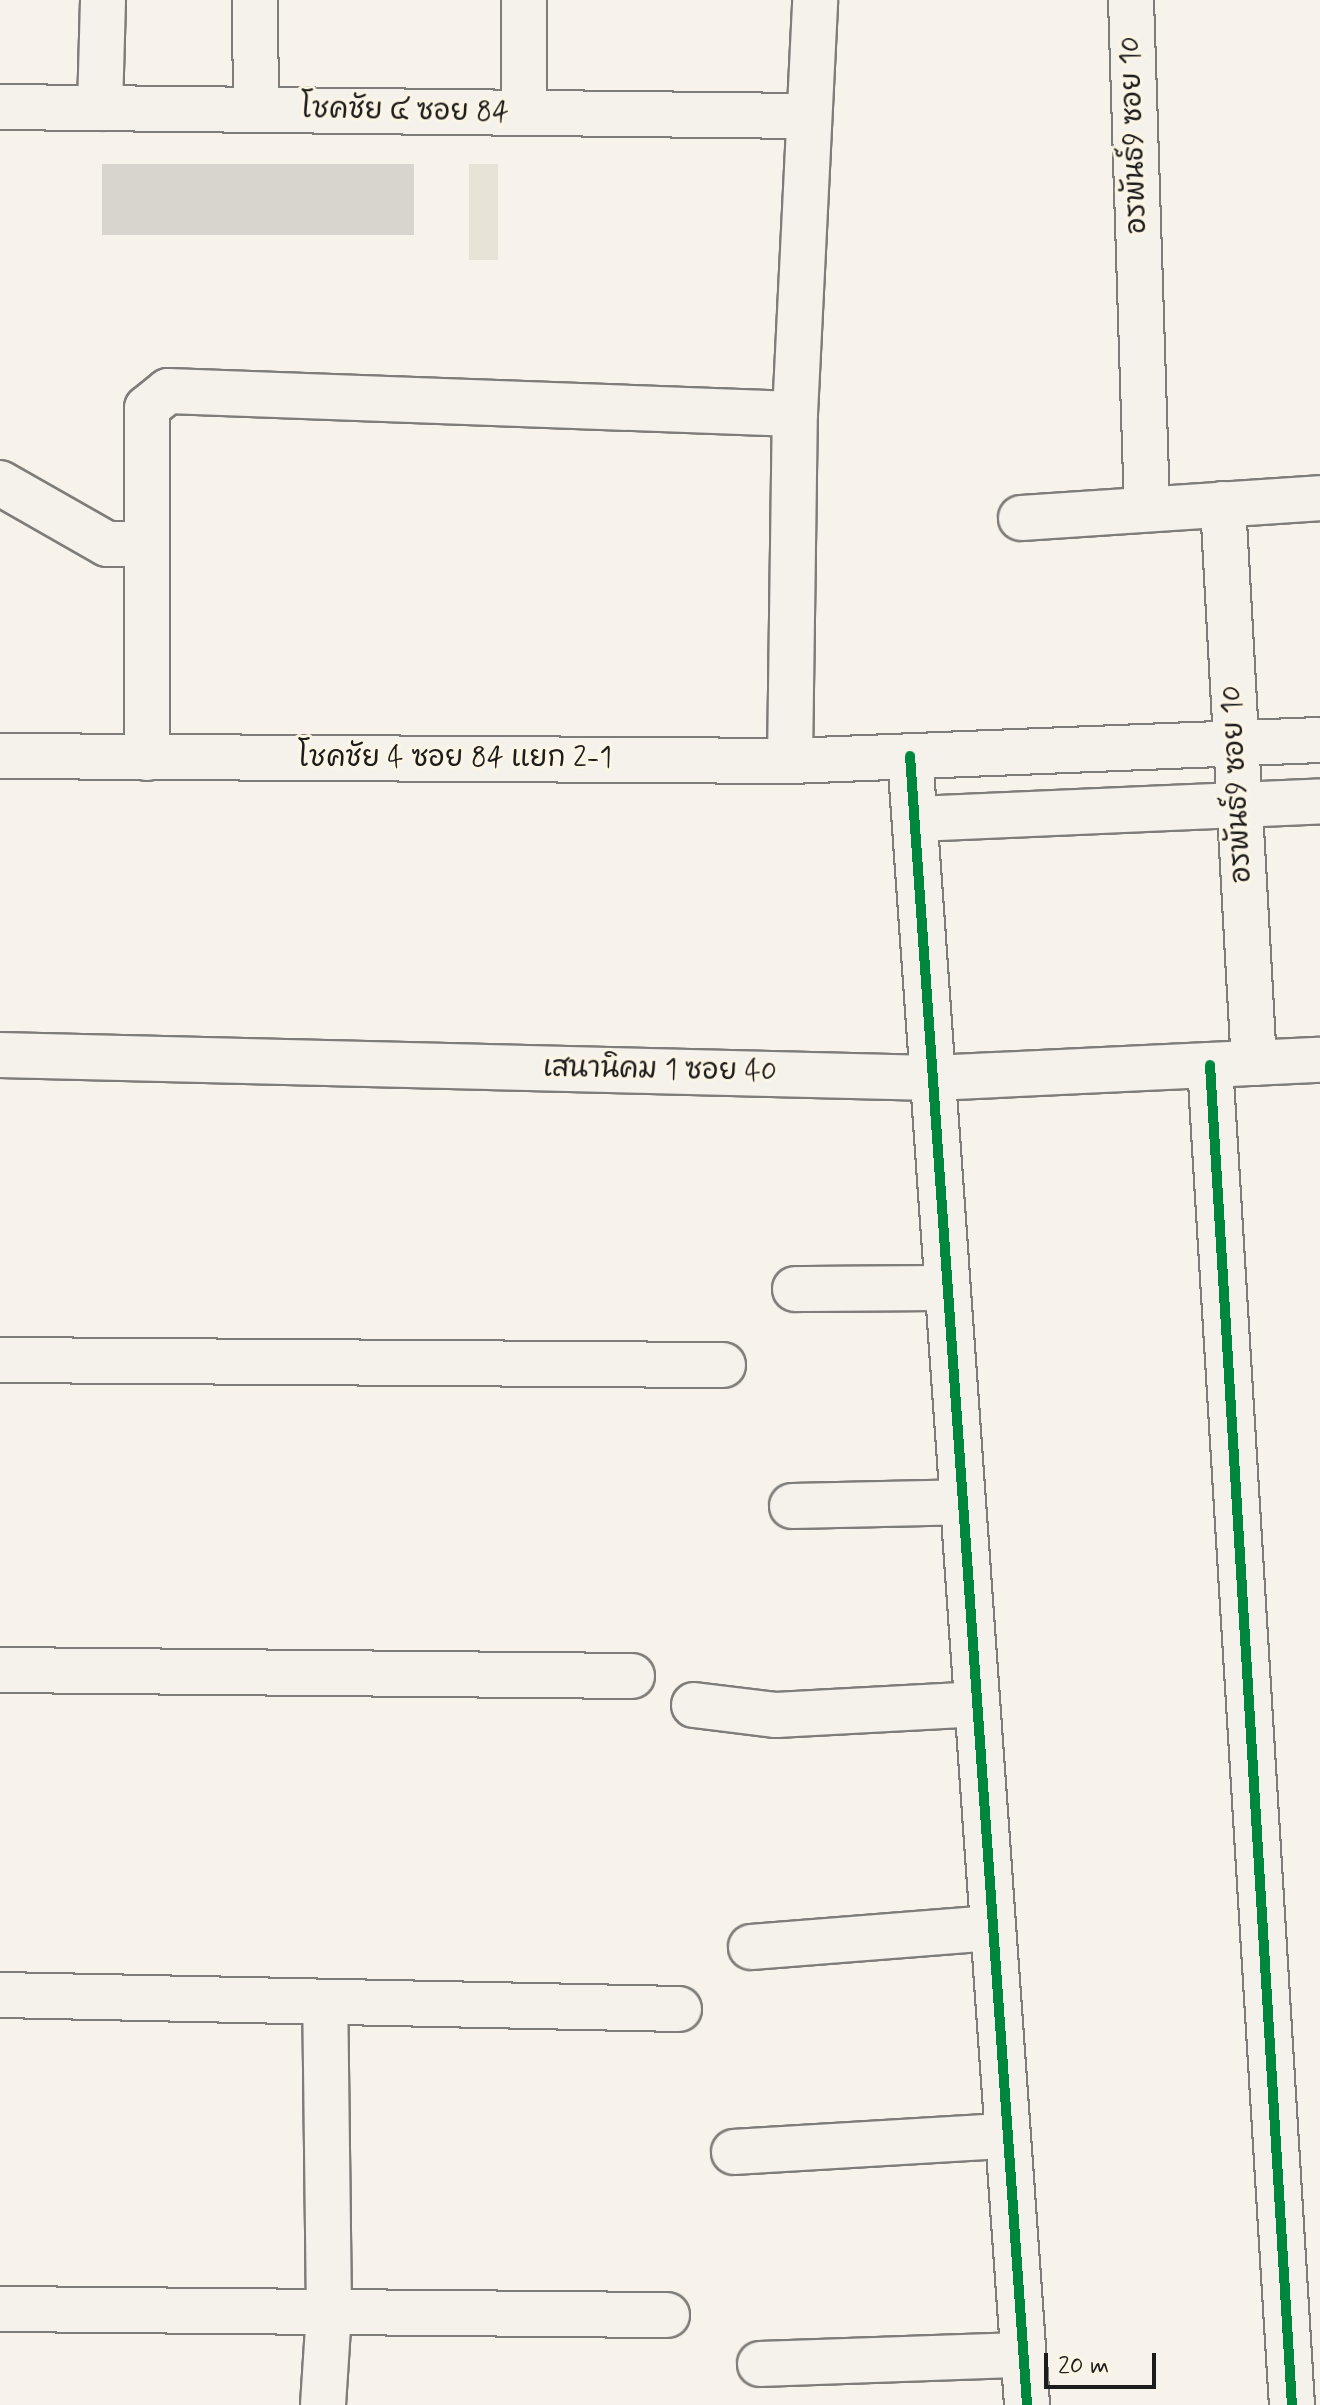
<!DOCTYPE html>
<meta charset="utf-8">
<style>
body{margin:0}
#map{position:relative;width:1320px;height:2405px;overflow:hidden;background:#f7f3ea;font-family:Mynerve,"Playpen Sans Thai",sans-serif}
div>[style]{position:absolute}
.built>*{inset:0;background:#e8e3d7;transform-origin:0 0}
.building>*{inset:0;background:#d8d5cf;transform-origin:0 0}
.roads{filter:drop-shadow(2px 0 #7f7d79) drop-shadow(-2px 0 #7f7d79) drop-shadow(0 2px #7f7d79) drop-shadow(0 -2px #7f7d79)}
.minor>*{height:44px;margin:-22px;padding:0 22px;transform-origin:22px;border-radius:22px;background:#f5f2ec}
.cycleway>*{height:10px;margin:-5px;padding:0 5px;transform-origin:5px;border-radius:5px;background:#00873e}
span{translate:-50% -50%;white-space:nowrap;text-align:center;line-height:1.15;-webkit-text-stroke:6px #fcf5e5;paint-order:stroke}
.street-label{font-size:28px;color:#1c1c1c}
.scale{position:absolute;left:1044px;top:2353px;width:112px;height:36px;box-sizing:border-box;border:4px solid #1c1c1c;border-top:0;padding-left:10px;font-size:24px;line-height:28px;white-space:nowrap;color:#1c1c1c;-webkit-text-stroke:6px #fcf5e5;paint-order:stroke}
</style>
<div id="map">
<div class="built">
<div style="left:469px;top:164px;width:29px;height:96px"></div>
</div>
<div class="building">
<div style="left:414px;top:164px;width:71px;height:312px;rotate:90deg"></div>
</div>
<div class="roads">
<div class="minor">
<div style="left:255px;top:0;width:110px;rotate:89.5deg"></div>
<div style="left:524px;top:0;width:113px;rotate:90deg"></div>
<div style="left:1131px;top:0;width:509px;rotate:88.2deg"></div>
<div style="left:0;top:107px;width:809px;rotate:0.64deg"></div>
<div style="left:100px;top:108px;width:108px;rotate:-88.4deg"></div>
<div style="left:0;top:483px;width:123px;rotate:29.7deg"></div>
<div style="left:107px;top:544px;width:37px"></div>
<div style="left:1223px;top:504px;width:560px;rotate:86.83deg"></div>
<div style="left:1021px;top:518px;width:300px;rotate:-3.8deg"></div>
<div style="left:0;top:756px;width:790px;rotate:0.36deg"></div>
<div style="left:790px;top:761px;width:530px;rotate:-2.27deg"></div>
<div style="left:910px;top:756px;width:1653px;rotate:85.94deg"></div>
<div style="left:147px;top:758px;width:350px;rotate:-90deg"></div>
<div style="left:147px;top:408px;width:27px;rotate:-39deg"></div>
<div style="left:168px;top:391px;width:627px;rotate:2.1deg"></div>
<div style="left:790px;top:761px;width:347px;rotate:-89.2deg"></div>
<div style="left:795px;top:414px;width:414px;rotate:-87.2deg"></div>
<div style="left:915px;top:819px;width:405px;rotate:-2.5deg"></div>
<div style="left:0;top:1055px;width:933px;rotate:1.41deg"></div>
<div style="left:933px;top:1078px;width:387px;rotate:-2.7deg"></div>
<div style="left:1210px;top:1065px;width:1343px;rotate:86.5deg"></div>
<div style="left:795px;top:1289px;width:152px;rotate:-0.4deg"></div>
<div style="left:0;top:1360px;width:723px;rotate:0.4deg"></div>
<div style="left:792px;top:1506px;width:170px;rotate:-1.3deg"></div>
<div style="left:0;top:1670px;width:632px;rotate:0.54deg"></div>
<div style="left:694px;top:1705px;width:83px;rotate:7deg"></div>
<div style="left:776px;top:1715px;width:200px;rotate:-3.1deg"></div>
<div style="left:751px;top:1947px;width:242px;rotate:-4.5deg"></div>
<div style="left:0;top:1995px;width:679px;rotate:1.18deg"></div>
<div style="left:734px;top:2152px;width:272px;rotate:-3.4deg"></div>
<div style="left:0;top:2309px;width:667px;rotate:0.52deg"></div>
<div style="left:760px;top:2364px;width:261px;rotate:-2deg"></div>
<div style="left:323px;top:2405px;width:93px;rotate:-86.3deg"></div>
<div style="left:329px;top:2312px;width:309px;rotate:-90.7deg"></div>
</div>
</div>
<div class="cycleway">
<div style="left:910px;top:756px;width:1653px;rotate:85.94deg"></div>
<div style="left:1210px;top:1065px;width:1343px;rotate:86.5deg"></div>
</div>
<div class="street-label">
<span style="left:405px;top:112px;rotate:1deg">โชคชัย ๔ ซอย 84</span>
<span style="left:1135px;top:135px;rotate:-92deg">อรพันธ์9 ซอย 10</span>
<span style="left:455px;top:759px">โชคชัย 4 ซอย 84 แยก 2-1</span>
<span style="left:1238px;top:784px;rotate:-93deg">อรพันธ์9 ซอย 10</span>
<span style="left:660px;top:1071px;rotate:1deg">เสนานิคม 1 ซอย 40</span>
</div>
<div class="scale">20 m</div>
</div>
